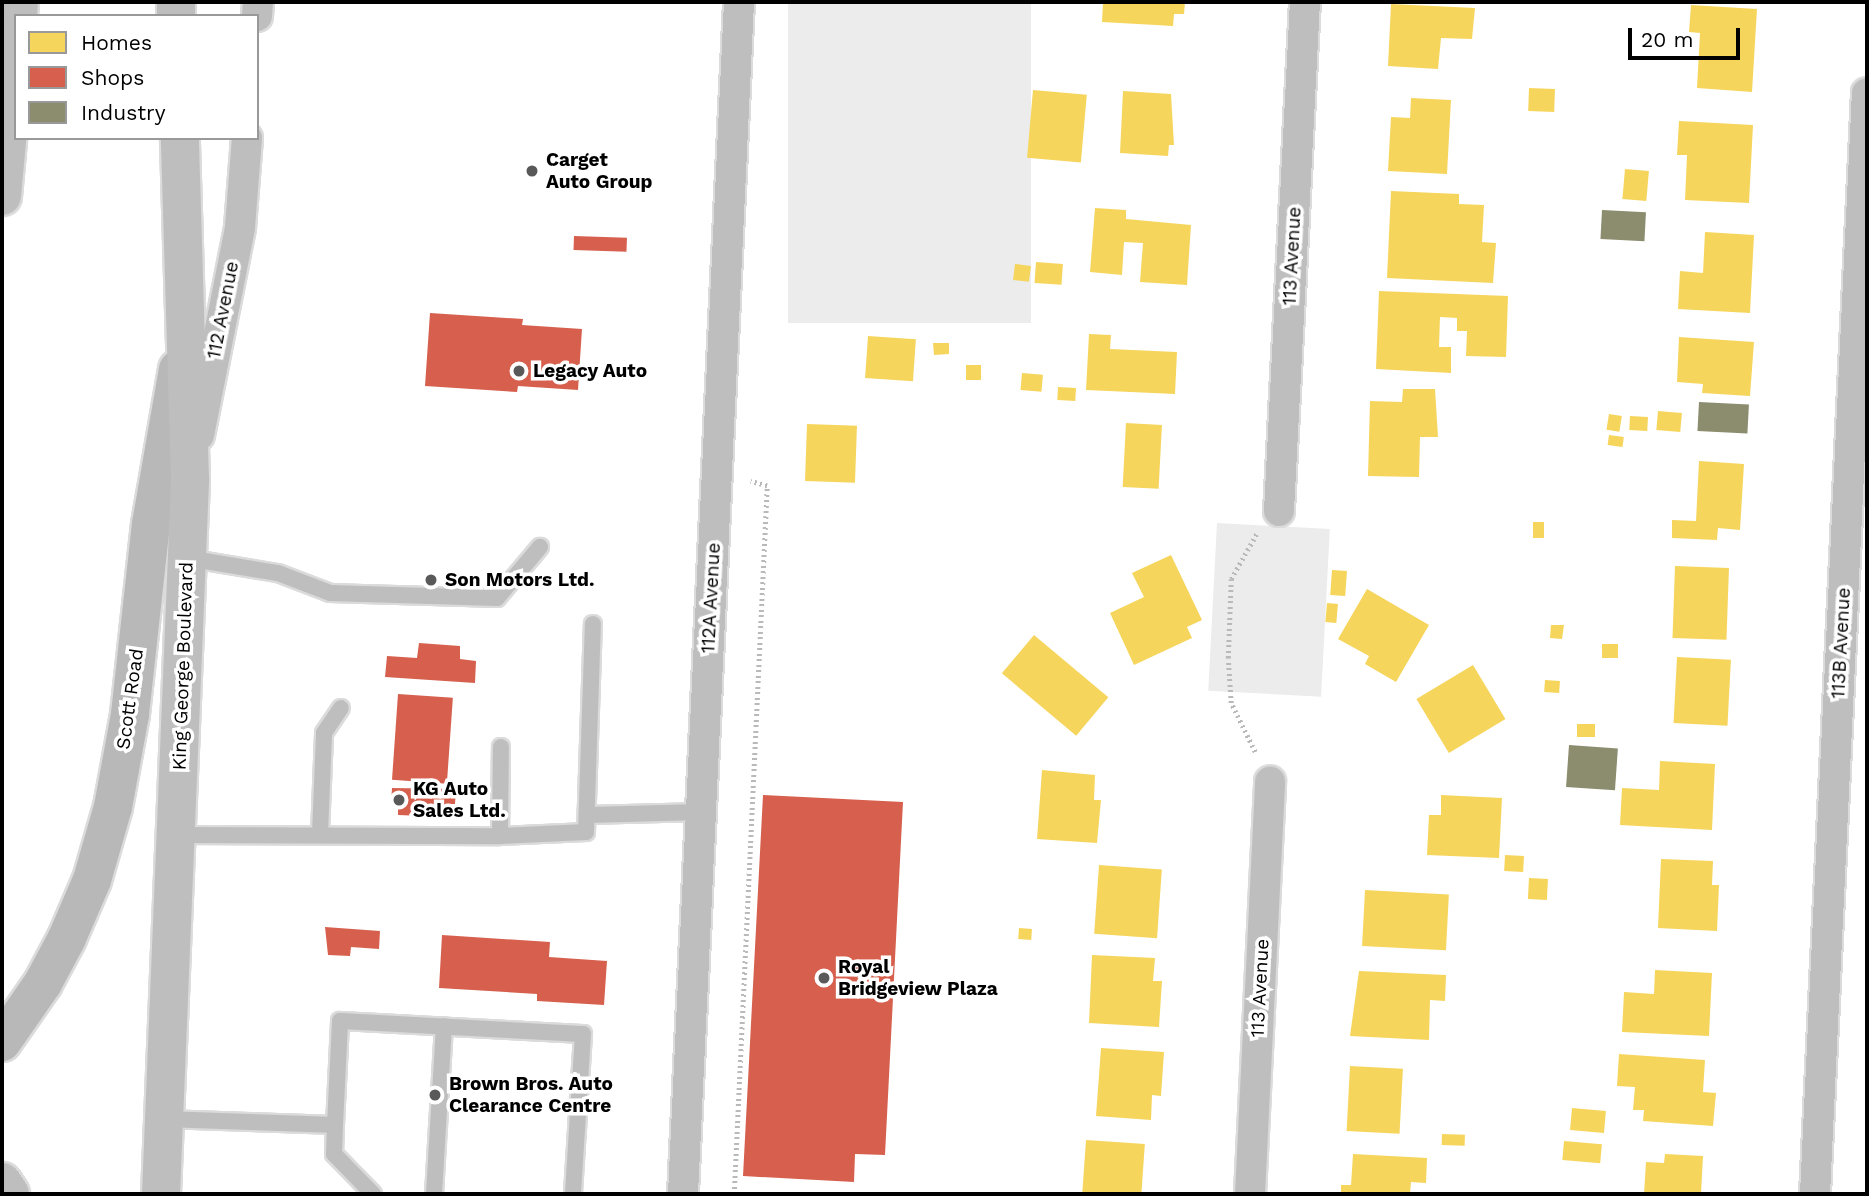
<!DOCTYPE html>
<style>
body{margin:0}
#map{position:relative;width:1869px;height:1196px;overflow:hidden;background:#fff;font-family:"Work Sans",sans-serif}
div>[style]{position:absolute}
.green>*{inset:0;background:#ececec;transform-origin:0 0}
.homes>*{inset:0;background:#f6d55c;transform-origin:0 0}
.shops>*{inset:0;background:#d6604d;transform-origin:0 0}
.industry>*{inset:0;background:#8c8c6e;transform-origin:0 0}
.path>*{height:4.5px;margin-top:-2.25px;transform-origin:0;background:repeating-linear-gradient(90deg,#b9b9b9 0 2px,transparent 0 5.5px)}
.roads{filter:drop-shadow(2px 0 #dbdbdb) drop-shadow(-2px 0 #dbdbdb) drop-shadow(0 2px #dbdbdb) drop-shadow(0 -2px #dbdbdb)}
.service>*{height:16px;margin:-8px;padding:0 8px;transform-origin:8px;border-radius:8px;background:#bebebe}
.minor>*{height:30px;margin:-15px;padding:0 15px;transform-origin:15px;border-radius:15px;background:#bebebe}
.secondary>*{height:38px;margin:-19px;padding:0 19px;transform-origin:19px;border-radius:19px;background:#b8b8b8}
.primary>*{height:38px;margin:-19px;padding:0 19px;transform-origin:19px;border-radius:19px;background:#bebebe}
.dots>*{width:19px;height:19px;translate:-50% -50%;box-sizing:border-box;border:4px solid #fff;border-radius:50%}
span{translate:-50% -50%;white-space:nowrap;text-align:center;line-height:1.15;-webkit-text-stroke:7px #fff;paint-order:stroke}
.poi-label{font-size:19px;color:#000;font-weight:700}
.left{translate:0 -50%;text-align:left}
.street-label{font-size:19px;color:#000}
.frame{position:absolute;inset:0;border:4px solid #000;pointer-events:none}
.legend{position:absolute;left:14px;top:14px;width:245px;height:126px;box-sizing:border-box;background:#fff;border:2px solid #999;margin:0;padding:9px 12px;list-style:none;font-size:21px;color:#000}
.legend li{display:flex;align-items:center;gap:14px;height:35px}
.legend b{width:35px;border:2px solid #999}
.scale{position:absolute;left:1628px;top:28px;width:112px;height:32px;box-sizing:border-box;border:4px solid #000;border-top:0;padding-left:9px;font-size:21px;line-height:24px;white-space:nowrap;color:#000;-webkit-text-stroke:5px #fff;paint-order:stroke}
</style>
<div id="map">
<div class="green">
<div style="left:788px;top:2px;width:243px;height:321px"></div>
<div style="left:1217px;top:523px;width:113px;height:168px;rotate:3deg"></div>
</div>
<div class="homes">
<div style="clip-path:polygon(1103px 2px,1185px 2px,1184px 14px,1174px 14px,1173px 26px,1102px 22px)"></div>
<div style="clip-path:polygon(1391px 4px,1475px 8px,1472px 39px,1441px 38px,1438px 69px,1388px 66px)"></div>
<div style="clip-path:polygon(1691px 5px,1757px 9px,1752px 92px,1697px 88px,1700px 33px,1689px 32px)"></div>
<div style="left:1529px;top:88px;width:26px;height:23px;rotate:2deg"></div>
<div style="left:1033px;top:90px;width:54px;height:68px;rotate:5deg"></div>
<div style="clip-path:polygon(1123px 91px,1171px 94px,1174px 145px,1169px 145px,1168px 156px,1120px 153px)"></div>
<div style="clip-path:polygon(1411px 98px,1451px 100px,1447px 174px,1388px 171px,1391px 117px,1410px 118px)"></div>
<div style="clip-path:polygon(1679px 121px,1753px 125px,1749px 203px,1685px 200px,1687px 155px,1677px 155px)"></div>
<div style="left:1625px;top:169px;width:24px;height:30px;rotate:5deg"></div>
<div style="clip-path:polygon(1391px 191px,1459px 194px,1459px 204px,1484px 205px,1482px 242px,1496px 243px,1493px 283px,1387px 278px)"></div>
<div style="clip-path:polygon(1095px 208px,1126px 210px,1126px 219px,1191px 225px,1187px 285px,1140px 282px,1143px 243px,1124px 242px,1122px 275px,1090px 272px)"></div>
<div style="clip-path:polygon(1705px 232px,1754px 235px,1750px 313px,1678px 309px,1680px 271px,1703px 273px)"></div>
<div style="left:1036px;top:262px;width:27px;height:21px;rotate:4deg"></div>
<div style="left:1015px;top:264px;width:16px;height:16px;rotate:7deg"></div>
<div style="clip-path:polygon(1379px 291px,1508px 296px,1506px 357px,1466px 356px,1467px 331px,1457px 331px,1457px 318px,1440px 317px,1439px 347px,1451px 347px,1451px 373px,1376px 369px)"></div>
<div style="clip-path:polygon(1089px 334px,1111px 335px,1110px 349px,1177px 352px,1175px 394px,1086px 390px)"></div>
<div style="left:868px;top:336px;width:48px;height:42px;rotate:4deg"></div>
<div style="clip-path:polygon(1679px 337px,1754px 342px,1750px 396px,1702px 393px,1703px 384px,1677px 382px)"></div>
<div style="clip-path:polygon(933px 343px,949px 343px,949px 354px,934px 355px)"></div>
<div style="left:966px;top:365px;width:15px;height:15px"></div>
<div style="left:1022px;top:373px;width:21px;height:17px;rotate:5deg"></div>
<div style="left:1058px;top:387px;width:18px;height:13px;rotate:3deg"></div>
<div style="clip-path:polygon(1403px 389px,1435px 389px,1438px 437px,1420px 437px,1419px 477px,1368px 476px,1370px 401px,1402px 402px)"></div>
<div style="left:1658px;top:411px;width:24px;height:19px;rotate:5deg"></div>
<div style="left:1609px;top:414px;width:13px;height:16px;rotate:9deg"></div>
<div style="left:1630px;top:416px;width:18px;height:14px;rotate:3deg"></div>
<div style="left:1126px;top:423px;width:36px;height:64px;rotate:3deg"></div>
<div style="left:807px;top:424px;width:50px;height:57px;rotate:2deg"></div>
<div style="left:1609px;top:435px;width:15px;height:10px;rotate:8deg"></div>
<div style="clip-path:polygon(1699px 461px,1744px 464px,1740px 530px,1718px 528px,1717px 540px,1672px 538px,1672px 520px,1696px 521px)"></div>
<div style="left:1533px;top:522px;width:11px;height:16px"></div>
<div style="clip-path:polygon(1171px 555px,1202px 620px,1187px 627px,1192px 638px,1134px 665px,1110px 613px,1144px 597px,1132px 573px)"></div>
<div style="left:1675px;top:566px;width:54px;height:72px;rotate:2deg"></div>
<div style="left:1332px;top:570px;width:15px;height:25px;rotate:4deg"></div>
<div style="clip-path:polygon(1367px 589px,1429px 625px,1396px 682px,1365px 664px,1369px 656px,1338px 639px)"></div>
<div style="left:1327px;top:603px;width:11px;height:19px;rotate:5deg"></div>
<div style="clip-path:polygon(1551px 625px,1564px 625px,1562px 639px,1550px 638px)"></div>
<div style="left:1034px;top:635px;width:97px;height:50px;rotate:40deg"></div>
<div style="left:1602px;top:644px;width:16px;height:14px"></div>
<div style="left:1677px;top:657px;width:54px;height:66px;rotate:3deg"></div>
<div style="left:1473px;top:665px;width:63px;height:66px;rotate:59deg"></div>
<div style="left:1545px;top:680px;width:15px;height:12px;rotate:4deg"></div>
<div style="left:1577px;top:724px;width:18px;height:13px"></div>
<div style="clip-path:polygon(1660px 761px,1715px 764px,1712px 830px,1620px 825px,1622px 788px,1659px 790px)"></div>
<div style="clip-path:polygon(1042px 770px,1095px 775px,1094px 800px,1101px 800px,1097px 843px,1037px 839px)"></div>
<div style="clip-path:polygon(1441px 795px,1502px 798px,1499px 858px,1427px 855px,1429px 815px,1441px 815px)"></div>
<div style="left:1505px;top:855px;width:19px;height:16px;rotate:3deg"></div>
<div style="clip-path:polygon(1661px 859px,1713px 861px,1712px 885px,1719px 885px,1717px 931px,1658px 928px)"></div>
<div style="left:1099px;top:865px;width:63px;height:69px;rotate:4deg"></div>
<div style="left:1529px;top:878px;width:19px;height:21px;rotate:3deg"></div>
<div style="left:1365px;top:890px;width:84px;height:56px;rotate:3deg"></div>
<div style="left:1019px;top:928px;width:13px;height:11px;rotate:4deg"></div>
<div style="clip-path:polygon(1092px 955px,1155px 958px,1153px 981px,1162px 981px,1159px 1027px,1089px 1023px)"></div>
<div style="clip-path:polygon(1655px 970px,1712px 973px,1709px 1036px,1622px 1032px,1624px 992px,1654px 994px)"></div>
<div style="clip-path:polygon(1359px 971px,1446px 975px,1445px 1001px,1430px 1000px,1429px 1040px,1350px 1036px)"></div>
<div style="clip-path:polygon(1101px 1048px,1164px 1052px,1161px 1096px,1152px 1095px,1151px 1120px,1096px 1116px)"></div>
<div style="clip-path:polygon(1619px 1054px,1705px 1060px,1703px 1092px,1716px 1093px,1713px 1126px,1643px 1121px,1644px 1110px,1633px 1110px,1635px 1087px,1617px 1086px)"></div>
<div style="left:1350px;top:1066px;width:53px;height:65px;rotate:3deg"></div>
<div style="left:1572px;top:1108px;width:34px;height:22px;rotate:5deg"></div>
<div style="left:1442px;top:1134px;width:23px;height:11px;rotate:2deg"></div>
<div style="left:1086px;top:1140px;width:59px;height:54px;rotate:4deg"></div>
<div style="left:1564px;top:1141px;width:38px;height:19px;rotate:5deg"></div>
<div style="clip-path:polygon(1353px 1154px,1427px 1158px,1426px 1183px,1411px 1182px,1410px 1194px,1341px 1194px,1341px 1185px,1351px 1185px)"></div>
<div style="clip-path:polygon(1665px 1154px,1703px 1156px,1701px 1194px,1644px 1194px,1646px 1162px,1664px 1163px)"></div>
</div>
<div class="shops">
<div style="left:574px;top:236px;width:53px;height:14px;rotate:2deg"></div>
<div style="clip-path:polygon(430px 313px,523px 319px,522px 325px,582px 329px,578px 390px,518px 386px,517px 392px,425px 386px)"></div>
<div style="clip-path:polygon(419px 643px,460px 646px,460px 659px,476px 661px,475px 683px,385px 677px,387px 656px,417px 658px)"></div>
<div style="left:398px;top:694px;width:55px;height:86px;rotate:4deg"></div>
<div style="clip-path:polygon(392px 788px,456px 789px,455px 804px,450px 804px,449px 817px,398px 815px,398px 803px,391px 803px)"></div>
<div style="clip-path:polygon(763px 795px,903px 802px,885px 1155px,855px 1154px,854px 1182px,743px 1176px)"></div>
<div style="clip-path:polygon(325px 927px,380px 931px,379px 949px,351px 947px,350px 956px,328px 955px)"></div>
<div style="clip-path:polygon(442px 935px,550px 942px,549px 957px,607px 961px,604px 1005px,537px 1001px,537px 994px,439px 988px)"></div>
</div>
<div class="industry">
<div style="left:1602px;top:210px;width:44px;height:29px;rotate:3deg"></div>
<div style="left:1699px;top:402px;width:50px;height:29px;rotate:3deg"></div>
<div style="left:1569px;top:745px;width:49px;height:42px;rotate:4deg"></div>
</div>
<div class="path">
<div style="left:1255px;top:752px;width:55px;rotate:-116.1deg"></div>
<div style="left:1231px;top:703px;width:45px;rotate:-93.8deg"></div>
<div style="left:1228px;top:658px;width:79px;rotate:-87.8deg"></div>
<div style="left:1231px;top:579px;width:53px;rotate:-60.5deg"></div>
<div style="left:734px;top:1194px;width:709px;rotate:-87.33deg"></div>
<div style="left:767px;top:486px;width:17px;rotate:-163deg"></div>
</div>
<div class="roads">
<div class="service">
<div style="left:187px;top:558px;width:92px;rotate:9.4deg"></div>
<div style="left:278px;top:573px;width:56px;rotate:21deg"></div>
<div style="left:330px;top:593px;width:167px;rotate:1.7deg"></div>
<div style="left:497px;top:598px;width:67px;rotate:-49.9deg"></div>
<div style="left:587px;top:815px;width:114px;rotate:-1.5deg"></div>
<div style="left:320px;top:834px;width:101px;rotate:-87.7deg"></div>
<div style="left:324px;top:733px;width:30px;rotate:-56deg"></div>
<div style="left:176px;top:835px;width:324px;rotate:0.2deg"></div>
<div style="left:500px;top:836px;width:86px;rotate:-2.7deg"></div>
<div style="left:586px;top:832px;width:208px;rotate:-88.1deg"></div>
<div style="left:500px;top:836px;width:89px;rotate:-89.4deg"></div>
<div style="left:165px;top:1119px;width:170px;rotate:2deg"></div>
<div style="left:335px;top:1125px;width:104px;rotate:-87.2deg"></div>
<div style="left:340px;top:1021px;width:243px;rotate:3.1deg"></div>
<div style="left:583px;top:1034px;width:160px;rotate:93.6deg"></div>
<div style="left:335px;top:1125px;width:29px;rotate:92deg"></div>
<div style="left:334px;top:1154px;width:56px;rotate:45.7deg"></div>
<div style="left:434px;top:1194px;width:168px;rotate:-86.6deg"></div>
</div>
<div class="minor">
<div style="left:257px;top:16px;width:14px;rotate:-86deg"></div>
<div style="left:199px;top:435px;width:212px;rotate:-78.8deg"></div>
<div style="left:240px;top:227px;width:89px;rotate:-85.5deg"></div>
<div style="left:1279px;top:511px;width:510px;rotate:-87.08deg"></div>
<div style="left:683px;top:1194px;width:1193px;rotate:-87.31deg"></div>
<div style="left:1250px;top:1194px;width:413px;rotate:-87.2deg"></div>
<div style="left:1815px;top:1194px;width:1102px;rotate:-87.3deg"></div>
</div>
<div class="secondary">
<div style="left:2px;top:1042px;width:72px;rotate:-55.2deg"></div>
<div style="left:43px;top:983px;width:51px;rotate:-61.9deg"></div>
<div style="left:67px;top:938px;width:63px;rotate:-66.7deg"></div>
<div style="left:92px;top:880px;width:76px;rotate:-74deg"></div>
<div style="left:113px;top:807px;width:95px;rotate:-79.6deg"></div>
<div style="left:130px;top:714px;width:191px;rotate:-83.7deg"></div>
<div style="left:151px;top:524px;width:157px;rotate:-80.1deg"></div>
</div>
<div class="primary">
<div style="left:176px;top:2px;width:14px;rotate:90deg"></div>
<div style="left:18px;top:16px;width:14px;rotate:-86deg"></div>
<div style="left:2px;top:196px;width:155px;rotate:-84.8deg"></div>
<div style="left:2px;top:1182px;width:14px;rotate:56deg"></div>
<div style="left:161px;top:1194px;width:715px;rotate:-87.67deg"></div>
<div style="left:190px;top:480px;width:342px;rotate:-91.7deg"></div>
</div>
</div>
<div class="dots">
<div style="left:532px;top:171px;background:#595959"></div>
<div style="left:519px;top:371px;background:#595959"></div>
<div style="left:431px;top:580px;background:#595959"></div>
<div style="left:399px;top:800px;background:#595959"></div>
<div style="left:824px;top:978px;background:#595959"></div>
<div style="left:435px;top:1095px;background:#595959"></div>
</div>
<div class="poi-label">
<span class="left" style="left:546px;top:171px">Carget<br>Auto Group</span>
<span class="left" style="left:533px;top:371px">Legacy Auto</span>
<span class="left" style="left:445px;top:580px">Son Motors Ltd.</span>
<span class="left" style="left:413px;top:800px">KG Auto<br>Sales Ltd.</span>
<span class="left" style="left:838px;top:978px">Royal<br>Bridgeview Plaza</span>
<span class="left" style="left:449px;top:1095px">Brown Bros. Auto<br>Clearance Centre</span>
</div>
<div class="street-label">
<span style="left:1292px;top:256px;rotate:-87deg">113 Avenue</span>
<span style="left:223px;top:310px;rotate:-79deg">112 Avenue</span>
<span style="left:711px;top:598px;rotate:-87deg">112A Avenue</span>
<span style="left:1841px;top:643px;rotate:-87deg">113B Avenue</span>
<span style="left:183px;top:666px;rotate:-88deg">King George Boulevard</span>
<span style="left:130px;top:699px;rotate:-82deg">Scott Road</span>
<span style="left:1260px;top:988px;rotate:-87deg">113 Avenue</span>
</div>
<div class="frame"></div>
<ul class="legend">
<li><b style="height:19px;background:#f6d55c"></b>Homes</li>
<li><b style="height:19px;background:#d6604d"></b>Shops</li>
<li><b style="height:19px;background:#8c8c6e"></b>Industry</li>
</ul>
<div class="scale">20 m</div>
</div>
